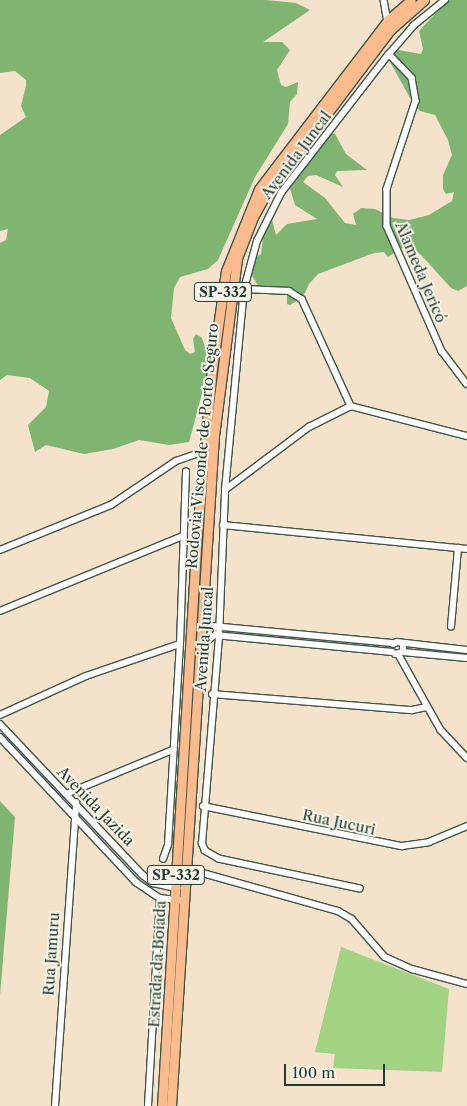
<!DOCTYPE html>
<meta charset="utf-8">
<style>
body{margin:0}
#map{position:relative;width:467px;height:1106px;overflow:hidden;background:#f4e2ca;font-family:"Libre Caslon Text",serif}
div>[style]{position:absolute}
.green>*{inset:0;background:#a1d383}
.forest>*{inset:0;background:#80b571}
.roads{filter:drop-shadow(1px 0 #3f564a) drop-shadow(-1px 0 #3f564a) drop-shadow(0 1px #3f564a) drop-shadow(0 -1px #3f564a)}
.street>*{height:5.5px;margin:-2.75px;padding:0 2.75px;transform-origin:2.75px;border-radius:2.75px;background:#fff}
.primary>*{height:9px;margin:-4.5px;padding:0 4.5px;transform-origin:4.5px;border-radius:4.5px;background:#fbbb8c}
span{translate:-50% -50%;white-space:nowrap;text-align:center;line-height:1.15;-webkit-text-stroke:4px #f7f3e8;paint-order:stroke}
.shield-label span{padding:1px 4px;background:#f7f3e8;border:1px solid;border-radius:4px;-webkit-text-stroke-width:0}
.shield-label{font-size:14px;color:#1f3d34;font-weight:700}
.street-label{font-size:15px;color:#1f3d34}
.scale{position:absolute;left:284px;top:1064px;width:101px;height:22px;box-sizing:border-box;border:2px solid #1f3d34;border-top:0;padding-left:6px;font-size:15px;line-height:18px;white-space:nowrap;color:#1f3d34;-webkit-text-stroke:4px #f7f3e8;paint-order:stroke}
</style>
<div id="map">
<div class="green">
<div style="clip-path:polygon(341px 947px,449px 989px,442px 1072px,333px 1068px,335px 1054px,315px 1052px)"></div>
</div>
<div class="forest">
<div style="clip-path:polygon(0 0,266px 0,296px 3px,310px 10px,263px 42px,282px 42px,290px 50px,277px 70px,281px 85px,286px 87px,298px 82px,297px 94px,290px 102px,288px 124px,255px 177px,218px 260px,208px 269px,180px 277px,174px 288px,171px 318px,185px 350px,190px 354px,195px 352px,193px 339px,196px 334px,202px 338px,206px 350px,207px 375px,189px 442px,169px 445px,139px 440px,113px 449px,84px 454px,46px 445px,35px 452px,28px 425px,46px 407px,49px 391px,30px 378px,7px 375px,0 380px,0 243px,6px 240px,8px 229px,0 231px,0 135px,26px 117px,21px 106px,26px 86px,26px 80px,15px 71px,0 73px)"></div>
<div style="clip-path:polygon(448px 0,467px 0,467px 286px,458px 291px,451px 288px,422px 256px,414px 249px,402px 248px,388px 257px,384px 252px,374px 253px,318px 274px,309px 284px,303px 297px,290px 305px,287px 304px,287px 293px,260px 289px,251px 274px,253px 259px,261px 254px,264px 230px,270px 221px,272px 220px,276px 235px,287px 224px,317px 219px,295px 205px,289px 185px,329px 132px,335px 134px,346px 154px,367px 170px,337px 171px,335px 175px,343px 187px,316px 175px,308px 176px,303px 182px,325px 198px,345px 223px,356px 225px,353px 214px,361px 208px,375px 209px,393px 218px,409px 220px,429px 215px,452px 201px,454px 192px,446px 194px,443px 189px,443px 175px,452px 155px,448px 140px,435px 115px,420px 111px,414px 105px,390px 62px,393px 49px,421px 54px,423px 49px,419px 31px)"></div>
<div style="clip-path:polygon(0 801px,15px 817px,0 995px)"></div>
</div>
<div class="roads">
<div class="street">
<div style="left:384px;top:0;width:23px;rotate:80deg"></div>
<div style="left:389px;top:54px;width:33px;rotate:46deg"></div>
<div style="left:412px;top:78px;width:23px;rotate:80deg"></div>
<div style="left:416px;top:101px;width:93px;rotate:108.2deg"></div>
<div style="left:387px;top:189px;width:37px;rotate:90deg"></div>
<div style="left:387px;top:226px;width:137px;rotate:66.3deg"></div>
<div style="left:442px;top:351px;width:41px;rotate:52.9deg"></div>
<div style="left:244px;top:289px;width:45px;rotate:2.5deg"></div>
<div style="left:289px;top:291px;width:15px;rotate:32deg"></div>
<div style="left:302px;top:299px;width:118px;rotate:65.4deg"></div>
<div style="left:225px;top:490px;width:105px;rotate:-36.9deg"></div>
<div style="left:309px;top:427px;width:47px;rotate:-26.6deg"></div>
<div style="left:351px;top:406px;width:120px;rotate:14.5deg"></div>
<div style="left:223px;top:525px;width:245px;rotate:5.6deg"></div>
<div style="left:0;top:550px;width:120px;rotate:-22.1deg"></div>
<div style="left:111px;top:505px;width:78px;rotate:-34.1deg"></div>
<div style="left:176px;top:461px;width:31px;rotate:-19deg"></div>
<div style="left:0;top:611px;width:198px;rotate:-22.3deg"></div>
<div style="left:202px;top:625px;width:193px;rotate:5.4deg"></div>
<div style="left:451px;top:627px;width:79px;rotate:-84.9deg"></div>
<div style="left:393px;top:644px;width:4px;rotate:-27deg"></div>
<div style="left:397px;top:642px;width:70px;rotate:6.5deg"></div>
<div style="left:203px;top:650px;width:10px;rotate:-66deg"></div>
<div style="left:207px;top:641px;width:10px;rotate:-37deg"></div>
<div style="left:215px;top:635px;width:178px;rotate:5.5deg"></div>
<div style="left:403px;top:652px;width:64px;rotate:5.4deg"></div>
<div style="left:395px;top:654px;width:8px;rotate:-14deg"></div>
<div style="left:403px;top:652px;width:8px;rotate:-90deg"></div>
<div style="left:399px;top:655px;width:86px;rotate:60.8deg"></div>
<div style="left:441px;top:730px;width:38px;rotate:47deg"></div>
<div style="left:212px;top:694px;width:201px;rotate:4.6deg"></div>
<div style="left:412px;top:710px;width:15px;rotate:-11deg"></div>
<div style="left:0;top:715px;width:94px;rotate:-24.4deg"></div>
<div style="left:86px;top:676px;width:99px;rotate:-18.8deg"></div>
<div style="left:0;top:724px;width:208px;rotate:46.6deg"></div>
<div style="left:143px;top:875px;width:13px;rotate:39deg"></div>
<div style="left:153px;top:883px;width:25px;rotate:12deg"></div>
<div style="left:0;top:737px;width:199px;rotate:46.8deg"></div>
<div style="left:136px;top:882px;width:29px;rotate:34deg"></div>
<div style="left:160px;top:898px;width:23px;rotate:7deg"></div>
<div style="left:66px;top:794px;width:116px;rotate:-22.4deg"></div>
<div style="left:203px;top:806px;width:203px;rotate:11.4deg"></div>
<div style="left:402px;top:846px;width:27px;rotate:-8deg"></div>
<div style="left:429px;top:842px;width:41px;rotate:-22.8deg"></div>
<div style="left:163px;top:859px;width:15px;rotate:-70deg"></div>
<div style="left:168px;top:845px;width:201px;rotate:-86.6deg"></div>
<div style="left:180px;top:644px;width:172px;rotate:-88deg"></div>
<div style="left:185px;top:868px;width:159px;rotate:15.7deg"></div>
<div style="left:338px;top:911px;width:16px;rotate:30deg"></div>
<div style="left:352px;top:919px;width:50px;rotate:49deg"></div>
<div style="left:385px;top:957px;width:30px;rotate:24deg"></div>
<div style="left:412px;top:969px;width:57px;rotate:15.3deg"></div>
<div style="left:360px;top:889px;width:144px;rotate:-168deg"></div>
<div style="left:219px;top:859px;width:16px;rotate:-150deg"></div>
<div style="left:205px;top:851px;width:8px;rotate:-113deg"></div>
<div style="left:202px;top:844px;width:209px;rotate:-85.3deg"></div>
<div style="left:219px;top:636px;width:146px;rotate:-87.6deg"></div>
<div style="left:225px;top:490px;width:202px;rotate:-84.6deg"></div>
<div style="left:244px;top:289px;width:50px;rotate:-74.8deg"></div>
<div style="left:257px;top:241px;width:54px;rotate:-63.4deg"></div>
<div style="left:281px;top:193px;width:176px;rotate:-52.2deg"></div>
<div style="left:389px;top:54px;width:37px;rotate:-49deg"></div>
<div style="left:413px;top:26px;width:41px;rotate:-39.1deg"></div>
<div style="left:55px;top:1106px;width:304px;rotate:-86deg"></div>
<div style="left:148px;top:1106px;width:208px;rotate:-86.7deg"></div>
</div>
<div class="primary">
<div style="left:162px;top:1106px;width:574px;rotate:-86.5deg"></div>
<div style="left:197px;top:533px;width:165px;rotate:-84.8deg"></div>
<div style="left:212px;top:369px;width:99px;rotate:-81.9deg"></div>
<div style="left:226px;top:271px;width:88px;rotate:-68.1deg"></div>
<div style="left:259px;top:189px;width:213px;rotate:-52.6deg"></div>
<div style="left:388px;top:20px;width:30px;rotate:-41deg"></div>
<div style="left:171px;top:1106px;width:671px;rotate:-86.33deg"></div>
<div style="left:214px;top:436px;width:179px;rotate:-82.6deg"></div>
<div style="left:237px;top:258px;width:44px;rotate:-68.7deg"></div>
<div style="left:253px;top:217px;width:26px;rotate:-61deg"></div>
<div style="left:266px;top:194px;width:207px;rotate:-52.9deg"></div>
<div style="left:391px;top:29px;width:44px;rotate:-41.3deg"></div>
</div>
</div>
<div class="shield-label">
<span style="left:223px;top:292px">SP-332</span>
<span style="left:176px;top:875px">SP-332</span>
</div>
<div class="street-label">
<span style="left:296px;top:155px;rotate:-53deg">Avenida Juncal</span>
<span style="left:421px;top:272px;rotate:67deg">Alameda Jericó</span>
<span style="left:202px;top:446px;rotate:-85deg">Rodovia Visconde de Porto Seguro</span>
<span style="left:204px;top:639px;rotate:-86deg">Avenida Juncal</span>
<span style="left:96px;top:806px;rotate:46deg">Avenida Jazida</span>
<span style="left:339px;top:822px;rotate:12deg">Rua Jucuri</span>
<span style="left:51px;top:954px;rotate:-86deg">Rua Jamuru</span>
<span style="left:157px;top:964px;rotate:-87deg">Estrada da Boiada</span>
</div>
<div class="scale">100 m</div>
</div>
